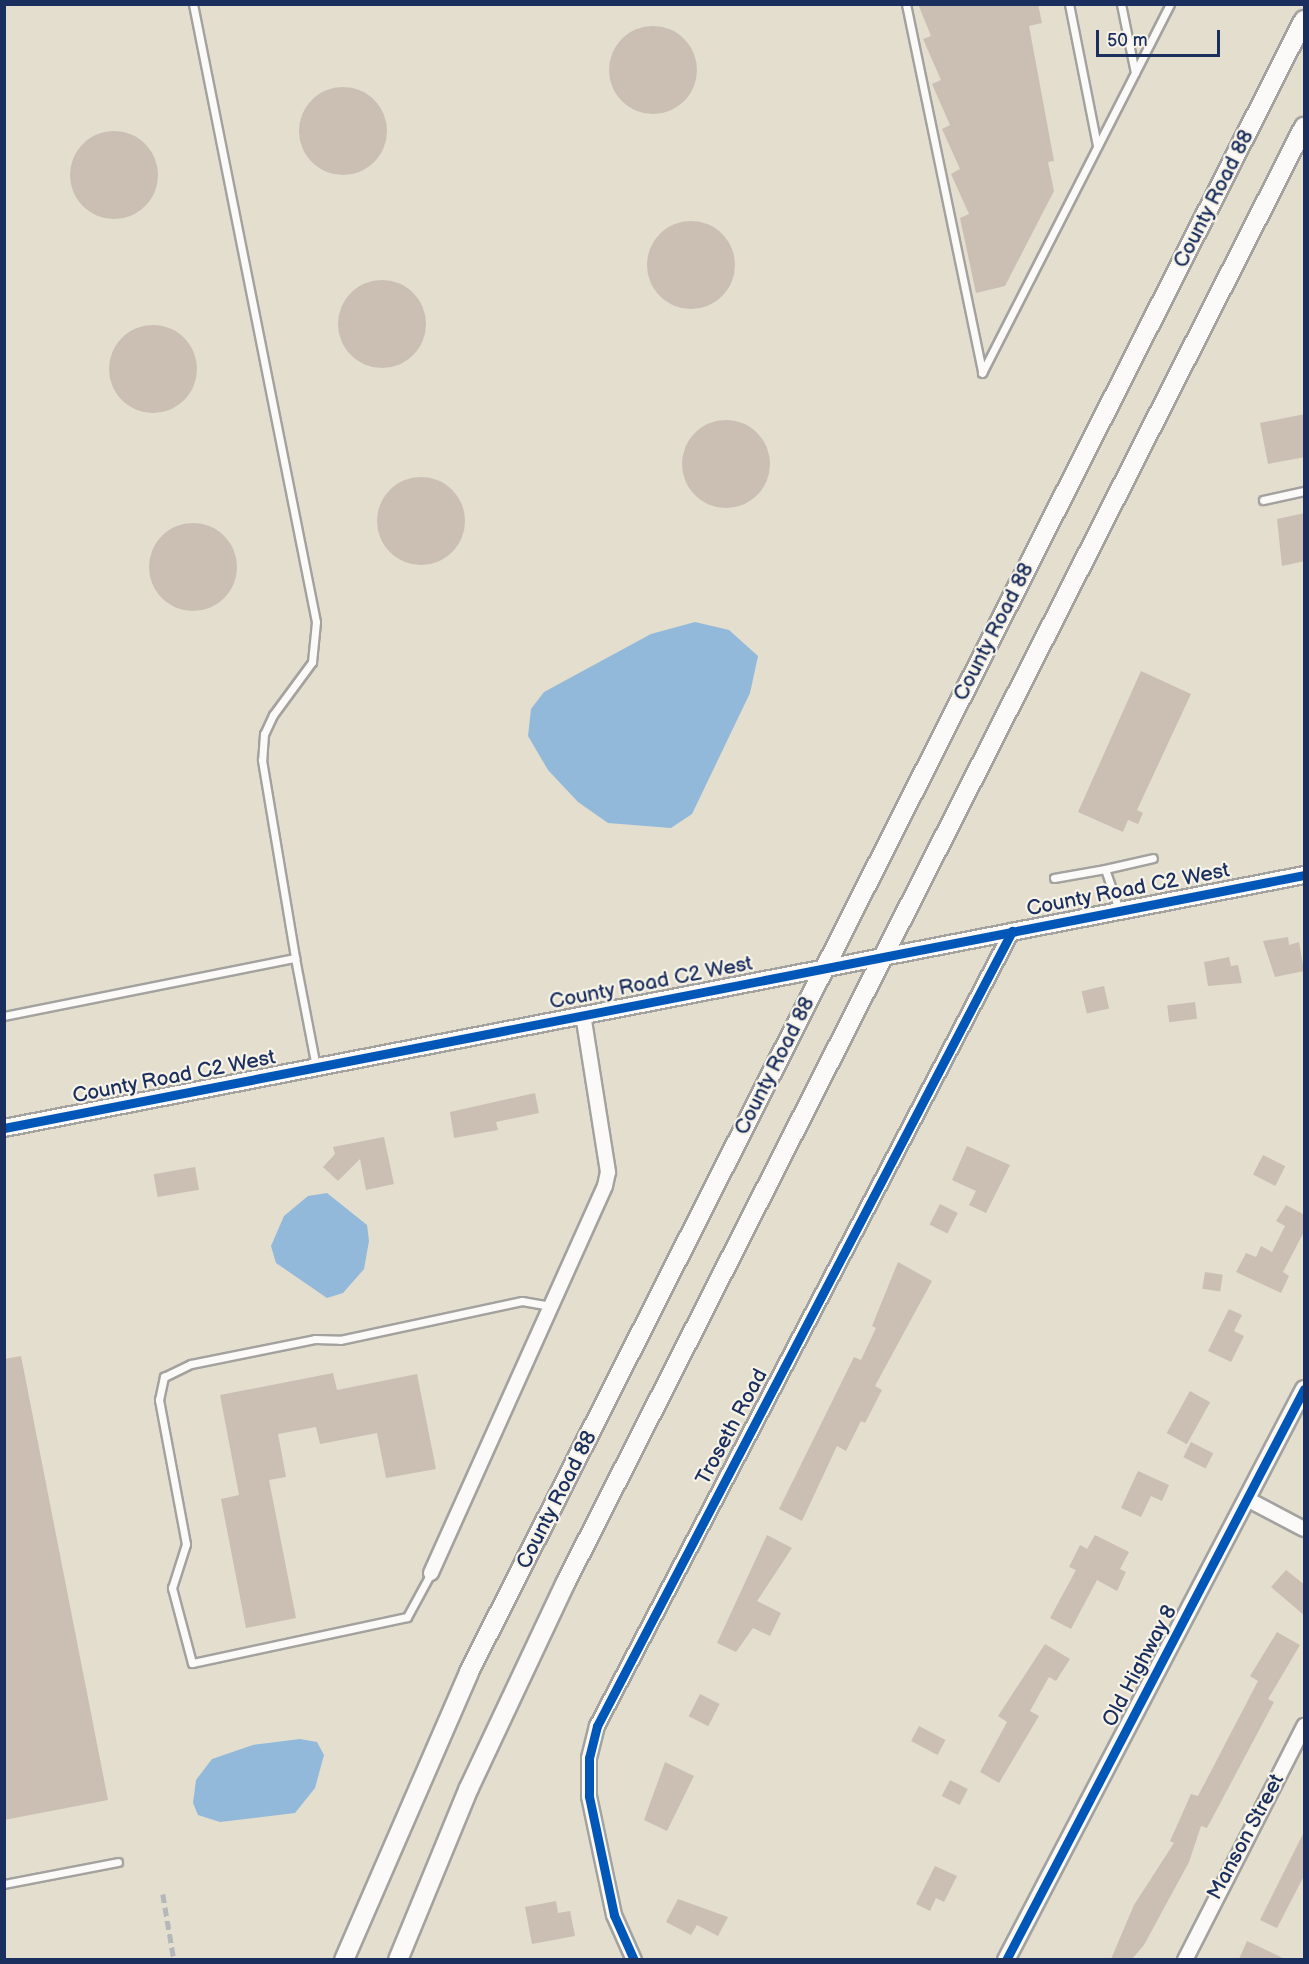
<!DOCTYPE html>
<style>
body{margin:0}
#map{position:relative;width:1309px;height:1964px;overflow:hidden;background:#e3dece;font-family:"Balsamiq Sans",sans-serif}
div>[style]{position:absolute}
.water>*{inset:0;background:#92b9da}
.building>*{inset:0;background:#cbbfb4;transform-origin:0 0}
.round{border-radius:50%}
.roads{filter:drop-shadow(2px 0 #a3a29f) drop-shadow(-2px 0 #a3a29f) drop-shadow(0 2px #a3a29f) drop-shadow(0 -2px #a3a29f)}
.service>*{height:7px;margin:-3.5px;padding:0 3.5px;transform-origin:3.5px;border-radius:3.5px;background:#fbfaf8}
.minor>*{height:14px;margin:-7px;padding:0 7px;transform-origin:7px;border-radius:7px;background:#fbfaf8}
.tertiary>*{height:16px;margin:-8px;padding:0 8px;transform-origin:8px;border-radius:8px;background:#fbfaf8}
.secondary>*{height:18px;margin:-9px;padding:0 9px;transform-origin:9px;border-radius:9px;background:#fbfaf8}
.rail>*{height:4.5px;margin-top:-2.25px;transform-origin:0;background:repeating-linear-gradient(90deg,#b5b7ba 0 9px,transparent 0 13.5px)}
.cycleway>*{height:9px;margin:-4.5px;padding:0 4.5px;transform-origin:4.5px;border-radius:4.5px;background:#0057b8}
span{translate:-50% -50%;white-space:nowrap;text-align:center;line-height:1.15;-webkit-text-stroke:4.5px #f7f3e8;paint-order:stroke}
.street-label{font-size:21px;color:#1b2f5e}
.frame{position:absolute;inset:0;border:6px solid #1b2f5e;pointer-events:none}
.scale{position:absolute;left:1096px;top:30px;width:124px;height:27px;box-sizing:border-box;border:3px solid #1b2f5e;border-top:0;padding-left:8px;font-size:18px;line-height:21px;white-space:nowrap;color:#1b2f5e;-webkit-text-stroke:4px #f7f3e8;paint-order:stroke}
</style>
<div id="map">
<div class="water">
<div style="clip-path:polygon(695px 622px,729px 630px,758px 656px,750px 693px,692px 814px,671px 828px,608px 823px,578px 802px,548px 770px,528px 736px,531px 709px,544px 692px,651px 634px)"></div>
<div style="clip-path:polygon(327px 1193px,367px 1225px,369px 1241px,364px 1269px,343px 1293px,327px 1298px,276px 1263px,271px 1246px,284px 1216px,308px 1196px)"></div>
<div style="clip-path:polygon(300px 1739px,317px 1742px,324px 1755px,315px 1788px,295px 1813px,220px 1822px,198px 1815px,193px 1803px,196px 1780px,212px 1759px,253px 1745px)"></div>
</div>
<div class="building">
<div style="clip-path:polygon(918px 4px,1038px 4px,1042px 23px,1029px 26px,1054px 161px,1048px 162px,1054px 191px,1005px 286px,976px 293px,960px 218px,969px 214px,951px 174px,960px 169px,942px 129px,950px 125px,932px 84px,941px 80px,923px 39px,931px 36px)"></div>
<div class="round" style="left:609px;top:26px;width:88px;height:88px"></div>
<div class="round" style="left:299px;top:87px;width:88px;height:88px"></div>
<div class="round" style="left:70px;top:131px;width:88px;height:88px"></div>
<div class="round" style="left:647px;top:221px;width:88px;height:88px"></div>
<div class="round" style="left:338px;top:280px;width:88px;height:88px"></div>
<div class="round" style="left:109px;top:325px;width:88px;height:88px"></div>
<div style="clip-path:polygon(1305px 414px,1305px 457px,1268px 464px,1260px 423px)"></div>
<div class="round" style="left:682px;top:420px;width:88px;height:88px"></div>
<div class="round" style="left:377px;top:477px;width:88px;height:88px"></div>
<div style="clip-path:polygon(1305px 513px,1305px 561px,1282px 566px,1277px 519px)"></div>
<div class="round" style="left:149px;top:523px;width:88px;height:88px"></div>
<div style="clip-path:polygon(1141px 671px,1191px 694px,1137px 810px,1143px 813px,1138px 824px,1128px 820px,1123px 832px,1078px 812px)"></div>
<div style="clip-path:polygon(1288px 937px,1289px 945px,1299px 942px,1304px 971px,1275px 977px,1263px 941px)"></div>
<div style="clip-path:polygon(1229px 957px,1231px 966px,1238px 965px,1242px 983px,1208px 986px,1204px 962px)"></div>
<div style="left:1104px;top:986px;width:23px;height:23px;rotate:77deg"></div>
<div style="left:1195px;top:1002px;width:17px;height:28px;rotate:83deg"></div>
<div style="clip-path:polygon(535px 1093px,539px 1113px,496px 1122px,498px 1130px,454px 1138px,450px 1112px)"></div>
<div style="clip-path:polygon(384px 1137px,394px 1184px,366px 1190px,360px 1159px,338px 1181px,323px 1167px,335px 1154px,333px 1147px)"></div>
<div style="clip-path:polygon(967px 1146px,1010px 1165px,986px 1213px,969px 1205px,976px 1191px,952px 1180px)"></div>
<div style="left:1263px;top:1155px;width:25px;height:22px;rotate:27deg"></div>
<div style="left:195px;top:1167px;width:23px;height:42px;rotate:80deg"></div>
<div style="left:940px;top:1204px;width:20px;height:23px;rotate:27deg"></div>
<div style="clip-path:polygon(1286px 1205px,1305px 1215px,1305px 1230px,1283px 1272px,1289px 1276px,1281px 1293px,1236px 1272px,1246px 1253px,1256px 1257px,1261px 1246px,1272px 1252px,1285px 1226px,1276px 1221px)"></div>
<div style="clip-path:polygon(898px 1262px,932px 1281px,875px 1386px,882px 1390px,865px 1423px,861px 1421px,846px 1451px,837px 1446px,802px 1521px,779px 1509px,854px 1357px,861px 1360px,876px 1328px,872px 1326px)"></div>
<div style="left:1205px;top:1272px;width:18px;height:17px;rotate:9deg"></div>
<div style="clip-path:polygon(1229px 1309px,1242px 1315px,1234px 1331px,1244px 1336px,1231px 1362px,1208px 1351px)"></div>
<div style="clip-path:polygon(21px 1356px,108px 1800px,4px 1820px,4px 1359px)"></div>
<div style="clip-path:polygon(333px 1373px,337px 1390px,417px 1374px,436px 1469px,386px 1478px,377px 1433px,320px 1444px,316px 1427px,278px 1434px,286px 1477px,269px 1480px,296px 1618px,246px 1628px,221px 1499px,239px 1495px,220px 1395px)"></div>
<div style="left:1190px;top:1391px;width:23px;height:48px;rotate:29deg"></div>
<div style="left:1191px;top:1442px;width:25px;height:17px;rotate:27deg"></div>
<div style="clip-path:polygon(1138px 1471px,1169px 1485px,1162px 1501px,1151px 1496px,1141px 1517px,1121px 1508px)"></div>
<div style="clip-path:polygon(767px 1535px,792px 1548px,757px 1601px,781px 1613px,770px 1636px,753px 1628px,736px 1652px,717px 1643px)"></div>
<div style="clip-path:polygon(1095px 1535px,1129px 1552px,1120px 1569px,1126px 1572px,1117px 1591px,1097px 1580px,1071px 1629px,1050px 1618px,1076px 1570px,1069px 1567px,1080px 1545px,1087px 1549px)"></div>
<div style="clip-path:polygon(1286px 1570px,1305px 1585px,1305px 1616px,1271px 1587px)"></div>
<div style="clip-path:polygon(1277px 1632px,1300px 1645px,1268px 1699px,1274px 1702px,1207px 1828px,1201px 1826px,1189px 1862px,1144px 1945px,1132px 1959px,1111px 1959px,1134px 1905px,1174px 1843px,1170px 1841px,1191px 1794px,1198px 1796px,1258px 1681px,1250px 1676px)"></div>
<div style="clip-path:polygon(1045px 1644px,1070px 1659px,1056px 1681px,1049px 1677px,1030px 1711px,1039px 1716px,999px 1783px,980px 1772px,1007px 1722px,998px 1716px)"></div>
<div style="left:700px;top:1694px;width:22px;height:25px;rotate:27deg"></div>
<div style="left:919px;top:1726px;width:30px;height:17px;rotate:28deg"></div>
<div style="clip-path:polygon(665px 1762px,694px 1776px,667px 1831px,644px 1820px)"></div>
<div style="left:950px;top:1780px;width:20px;height:18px;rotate:27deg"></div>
<div style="clip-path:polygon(1305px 1830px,1305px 1874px,1277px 1928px,1260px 1920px)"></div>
<div style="clip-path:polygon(935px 1866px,957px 1876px,944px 1902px,936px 1898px,930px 1911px,916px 1904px)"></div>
<div style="clip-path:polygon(678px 1899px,728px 1917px,718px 1936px,697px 1925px,691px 1935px,666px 1922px)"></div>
<div style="clip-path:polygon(556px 1901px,558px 1913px,570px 1911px,575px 1936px,532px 1944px,525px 1907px)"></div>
<div style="clip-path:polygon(1247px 1941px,1285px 1959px,1239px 1959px)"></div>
</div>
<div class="roads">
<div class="service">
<div style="left:193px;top:4px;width:630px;rotate:78.74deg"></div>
<div style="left:316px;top:622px;width:40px;rotate:95.7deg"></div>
<div style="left:312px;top:662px;width:66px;rotate:126.3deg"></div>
<div style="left:273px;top:715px;width:21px;rotate:115deg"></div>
<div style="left:264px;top:734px;width:26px;rotate:94deg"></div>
<div style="left:262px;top:760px;width:201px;rotate:80.5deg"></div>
<div style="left:906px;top:4px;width:376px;rotate:78.3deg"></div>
<div style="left:1069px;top:4px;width:145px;rotate:78.8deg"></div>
<div style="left:1121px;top:4px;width:70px;rotate:78.5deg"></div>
<div style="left:982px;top:373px;width:414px;rotate:-63deg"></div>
<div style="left:1263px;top:500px;width:42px;rotate:-12.4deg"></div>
<div style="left:1105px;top:869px;width:49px;rotate:-12.9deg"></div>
<div style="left:1054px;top:878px;width:52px;rotate:-10deg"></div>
<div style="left:1105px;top:869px;width:43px;rotate:71.1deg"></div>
<div style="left:4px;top:1016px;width:297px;rotate:-11.3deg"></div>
<div style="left:295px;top:958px;width:111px;rotate:79.1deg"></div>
<div style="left:431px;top:1573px;width:50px;rotate:118.6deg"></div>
<div style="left:407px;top:1617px;width:220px;rotate:167.9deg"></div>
<div style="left:192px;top:1663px;width:78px;rotate:-104.9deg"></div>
<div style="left:172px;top:1588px;width:46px;rotate:-72.3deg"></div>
<div style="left:186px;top:1544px;width:147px;rotate:-100.6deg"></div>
<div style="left:159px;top:1400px;width:24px;rotate:-78deg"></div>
<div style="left:164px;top:1377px;width:30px;rotate:-26deg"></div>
<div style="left:191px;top:1364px;width:126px;rotate:-11.4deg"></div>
<div style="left:315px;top:1339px;width:25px;rotate:2deg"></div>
<div style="left:340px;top:1340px;width:186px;rotate:-12.1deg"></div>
<div style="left:522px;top:1301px;width:29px;rotate:10deg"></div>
<div style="left:4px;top:1884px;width:116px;rotate:-10.9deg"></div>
</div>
<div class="minor">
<div style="left:1247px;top:1499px;width:64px;rotate:27.8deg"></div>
<div style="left:431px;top:1573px;width:424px;rotate:-65.8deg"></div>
<div style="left:605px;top:1186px;width:14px;rotate:-78deg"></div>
<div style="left:608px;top:1172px;width:159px;rotate:-99deg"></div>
<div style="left:634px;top:1960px;width:49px;rotate:-114deg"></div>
<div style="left:614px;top:1915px;width:122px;rotate:-101.9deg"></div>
<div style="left:589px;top:1796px;width:38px;rotate:-90deg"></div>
<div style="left:589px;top:1758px;width:33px;rotate:-76deg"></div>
<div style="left:597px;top:1726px;width:897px;rotate:-62.43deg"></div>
<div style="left:1185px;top:1960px;width:263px;rotate:-63deg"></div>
</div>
<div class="tertiary">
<div style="left:4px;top:1128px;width:1324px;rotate:-11.01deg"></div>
<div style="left:1006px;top:1960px;width:644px;rotate:-62.44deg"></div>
</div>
<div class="secondary">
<div style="left:344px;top:1960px;width:314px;rotate:-66.5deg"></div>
<div style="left:469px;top:1672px;width:1851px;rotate:-63.19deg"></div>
<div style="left:398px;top:1960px;width:186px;rotate:-67.6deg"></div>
<div style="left:469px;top:1788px;width:225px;rotate:-64.8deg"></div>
<div style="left:565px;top:1584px;width:1634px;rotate:-63.11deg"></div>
</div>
</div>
<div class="rail">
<div style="left:163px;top:1894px;width:67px;rotate:80.5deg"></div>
</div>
<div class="cycleway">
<div style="left:4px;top:1128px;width:1324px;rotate:-11.01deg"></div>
<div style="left:634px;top:1960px;width:49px;rotate:-114deg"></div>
<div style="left:614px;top:1915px;width:122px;rotate:-101.9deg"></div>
<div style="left:589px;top:1796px;width:38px;rotate:-90deg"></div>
<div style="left:589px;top:1758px;width:33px;rotate:-76deg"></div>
<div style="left:597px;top:1726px;width:897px;rotate:-62.43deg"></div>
<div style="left:1006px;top:1960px;width:644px;rotate:-62.44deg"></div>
</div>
<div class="street-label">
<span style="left:1214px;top:199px;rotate:-63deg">County Road 88</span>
<span style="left:994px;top:632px;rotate:-63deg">County Road 88</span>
<span style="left:1128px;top:890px;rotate:-11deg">County Road C2 West</span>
<span style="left:651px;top:983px;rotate:-11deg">County Road C2 West</span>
<span style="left:775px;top:1066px;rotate:-63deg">County Road 88</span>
<span style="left:174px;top:1077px;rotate:-11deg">County Road C2 West</span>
<span style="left:732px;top:1427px;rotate:-62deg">Troseth Road</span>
<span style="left:557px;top:1500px;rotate:-63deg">County Road 88</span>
<span style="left:1140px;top:1666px;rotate:-62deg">Old Highway 8</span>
<span style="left:1246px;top:1837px;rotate:-62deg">Manson Street</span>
</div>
<div class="frame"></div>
<div class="scale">50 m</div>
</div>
